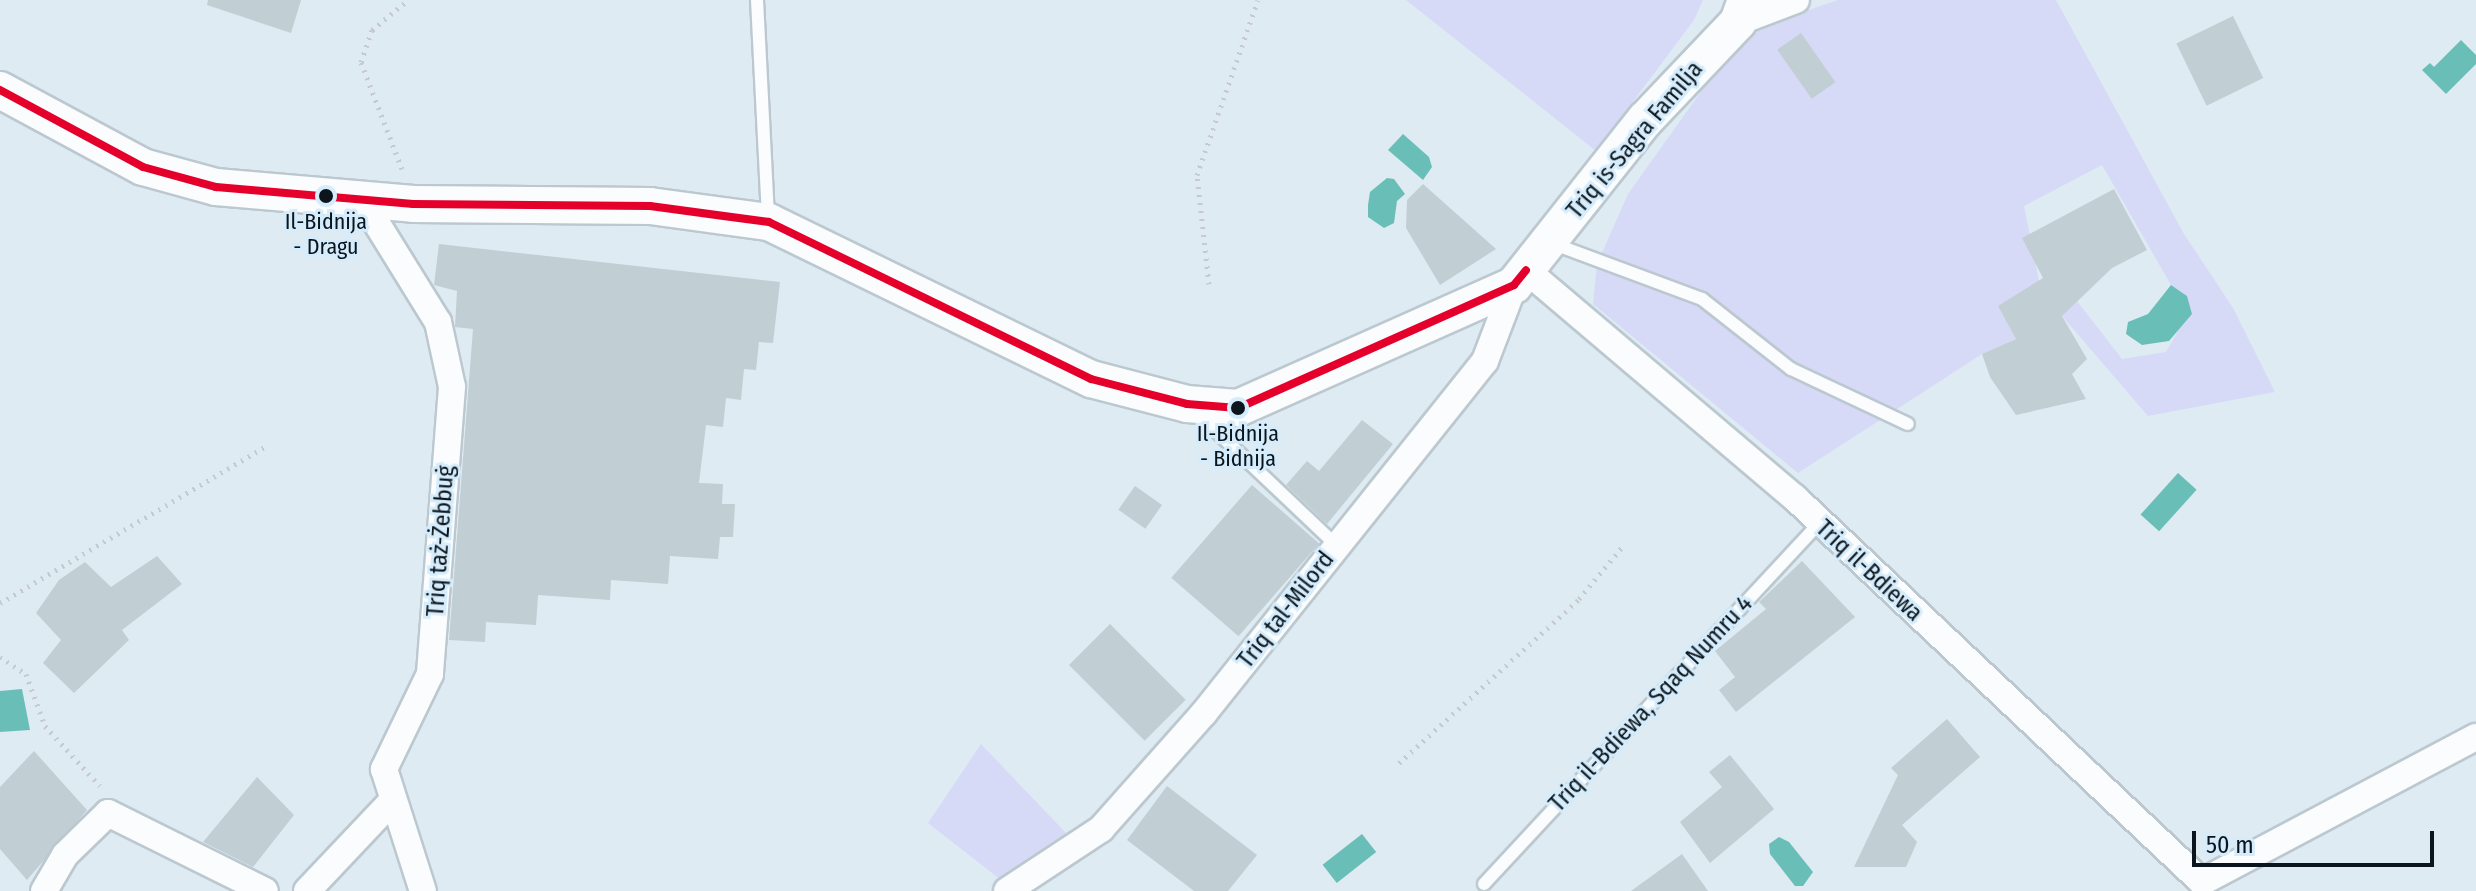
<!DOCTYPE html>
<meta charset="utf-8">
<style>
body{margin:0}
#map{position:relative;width:2476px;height:891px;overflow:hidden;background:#deebf3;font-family:"Fira Sans Condensed",sans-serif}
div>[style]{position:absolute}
.green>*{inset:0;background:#d7daf6}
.water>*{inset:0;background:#6abeb8;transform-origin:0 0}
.building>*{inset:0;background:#c1ced3;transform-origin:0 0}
.path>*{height:5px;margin-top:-2.5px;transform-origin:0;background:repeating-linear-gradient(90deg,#c6cace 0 2px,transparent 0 8px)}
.roads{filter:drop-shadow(2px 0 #bcc8cf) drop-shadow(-2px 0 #bcc8cf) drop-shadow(0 2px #bcc8cf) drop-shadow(0 -2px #bcc8cf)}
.lane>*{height:12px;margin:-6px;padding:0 6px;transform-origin:6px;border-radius:6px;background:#fafcfd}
.street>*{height:26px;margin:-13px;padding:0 13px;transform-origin:13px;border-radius:13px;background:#fafcfd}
.secondary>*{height:36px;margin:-18px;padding:0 18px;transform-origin:18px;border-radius:18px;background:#fafcfd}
.bus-1>*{height:8px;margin:-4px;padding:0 4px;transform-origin:4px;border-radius:4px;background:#e4002b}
.dots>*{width:22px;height:22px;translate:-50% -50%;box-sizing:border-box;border:4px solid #d5ecfc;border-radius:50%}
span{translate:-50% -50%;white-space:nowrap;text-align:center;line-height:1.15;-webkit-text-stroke:6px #d5ecfc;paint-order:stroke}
.bus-label{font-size:22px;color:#0b151b}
.street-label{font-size:24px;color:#0b151b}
.scale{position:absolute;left:2192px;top:831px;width:242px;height:36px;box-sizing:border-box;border:4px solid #0b151b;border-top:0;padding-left:10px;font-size:24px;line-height:28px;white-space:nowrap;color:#0b151b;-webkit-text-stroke:6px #d5ecfc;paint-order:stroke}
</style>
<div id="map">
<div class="green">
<div style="clip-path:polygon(1406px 0,1703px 0,1694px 20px,1596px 151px)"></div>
<div style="clip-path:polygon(1838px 0,2056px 0,2184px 234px,2233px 308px,2275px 392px,2148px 416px,2062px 316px,2077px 301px,2122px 359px,2166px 352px,2184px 320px,2187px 296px,2171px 285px,2102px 165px,2024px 206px,2039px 281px,1999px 306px,2016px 339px,1982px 354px,1798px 473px,1593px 304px,1597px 264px,1628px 194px,1735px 44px,1762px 26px)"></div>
<div style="clip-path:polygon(981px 744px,1066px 833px,1001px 880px,928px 823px)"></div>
</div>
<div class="water">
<div style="clip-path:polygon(2461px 40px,2476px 55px,2476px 64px,2446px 94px,2422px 70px,2430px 63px,2434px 67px)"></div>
<div style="clip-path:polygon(1403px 134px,1429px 157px,1432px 167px,1423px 180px,1388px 150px)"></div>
<div style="clip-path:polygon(1387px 178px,1394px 179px,1405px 194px,1397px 201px,1394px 223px,1384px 228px,1368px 217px,1368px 205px,1370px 192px)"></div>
<div style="clip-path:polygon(2171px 285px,2187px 296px,2192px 314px,2169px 341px,2142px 345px,2126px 334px,2128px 322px,2148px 314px)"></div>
<div style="left:2178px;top:473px;width:25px;height:56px;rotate:42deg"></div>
<div style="clip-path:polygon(22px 689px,30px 730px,0 732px,0 691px)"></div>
<div style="left:1362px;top:834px;width:23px;height:50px;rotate:52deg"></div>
<div style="clip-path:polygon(1779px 837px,1789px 842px,1813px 872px,1803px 886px,1795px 886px,1770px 854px,1769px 844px)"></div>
</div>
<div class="building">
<div style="clip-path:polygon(208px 0,301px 0,291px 33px,207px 5px)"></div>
<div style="left:2233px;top:16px;width:69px;height:63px;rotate:64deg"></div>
<div style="left:1801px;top:33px;width:60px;height:29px;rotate:55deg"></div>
<div style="clip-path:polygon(1423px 184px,1496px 249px,1440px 285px,1406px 228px,1407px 200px)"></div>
<div style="clip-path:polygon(2114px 189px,2147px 250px,2112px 268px,2062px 316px,2087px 359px,2072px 374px,2086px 399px,2016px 415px,1990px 377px,1982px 354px,2016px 339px,1998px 306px,2043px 278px,2022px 238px)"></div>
<div style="clip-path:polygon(439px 244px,780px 282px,773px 343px,759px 342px,756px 370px,744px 369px,741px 400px,726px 398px,723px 427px,706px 425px,699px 483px,723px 484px,722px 504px,735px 504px,733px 537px,720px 537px,718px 559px,670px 556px,668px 584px,611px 580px,610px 600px,538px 595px,536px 625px,486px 622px,485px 642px,449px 640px,473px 329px,455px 327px,457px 291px,434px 285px)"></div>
<div style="clip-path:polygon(1362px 420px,1393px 444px,1327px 524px,1286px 485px,1307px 461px,1319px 471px)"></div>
<div style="left:1252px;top:485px;width:89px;height:123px;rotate:41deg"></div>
<div style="left:1135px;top:486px;width:33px;height:29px;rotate:35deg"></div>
<div style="clip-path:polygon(157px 556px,182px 584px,122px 630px,129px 640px,74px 693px,43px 663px,61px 640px,36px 613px,59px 580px,85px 562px,111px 587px)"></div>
<div style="clip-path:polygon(1802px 561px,1855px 617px,1736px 712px,1719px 690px,1735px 677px,1715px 651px,1766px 609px,1759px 602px)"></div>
<div style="left:1110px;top:624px;width:107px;height:58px;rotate:45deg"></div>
<div style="clip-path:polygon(1947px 719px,1980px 757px,1902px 825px,1917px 842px,1906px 867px,1854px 867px,1898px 775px,1891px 768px)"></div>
<div style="clip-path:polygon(34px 751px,87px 810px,27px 880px,0 849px,0 787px)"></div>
<div style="clip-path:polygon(1730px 755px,1774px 809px,1710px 863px,1680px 822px,1722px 787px,1709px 772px)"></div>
<div style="clip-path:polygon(257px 777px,294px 815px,253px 867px,203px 842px)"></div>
<div style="clip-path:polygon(1167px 786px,1257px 855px,1228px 891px,1194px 891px,1127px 840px)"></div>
<div style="clip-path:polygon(1682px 854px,1708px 891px,1631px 891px)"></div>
</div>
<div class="path">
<div style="left:402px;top:169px;width:115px;rotate:-111deg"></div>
<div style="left:361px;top:62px;width:34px;rotate:-71deg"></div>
<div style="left:372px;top:30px;width:47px;rotate:-39.8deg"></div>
<div style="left:1209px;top:284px;width:110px;rotate:-96.3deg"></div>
<div style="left:1197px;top:175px;width:185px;rotate:-70.8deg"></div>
<div style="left:0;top:603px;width:308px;rotate:-30.5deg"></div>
<div style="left:0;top:657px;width:31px;rotate:33deg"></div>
<div style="left:26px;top:674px;width:55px;rotate:69.9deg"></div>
<div style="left:45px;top:726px;width:81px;rotate:47.5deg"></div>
<div style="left:1399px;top:763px;width:244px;rotate:-42.3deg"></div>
<div style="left:1579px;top:599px;width:67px;rotate:-50.4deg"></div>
</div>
<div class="roads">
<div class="lane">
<div style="left:757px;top:0;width:219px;rotate:87.1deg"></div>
<div style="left:1554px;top:244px;width:158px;rotate:20.4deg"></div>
<div style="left:1702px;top:299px;width:113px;rotate:38.2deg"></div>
<div style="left:1791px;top:369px;width:129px;rotate:25.2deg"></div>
<div style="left:1197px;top:413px;width:193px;rotate:43.5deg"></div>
<div style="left:1484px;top:884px;width:492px;rotate:-47.1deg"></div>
</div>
<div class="street">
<div style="left:1738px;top:22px;width:62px;rotate:-20.8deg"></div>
<div style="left:361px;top:198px;width:146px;rotate:58.2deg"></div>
<div style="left:438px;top:322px;width:66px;rotate:77.8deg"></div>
<div style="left:452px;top:387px;width:288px;rotate:94.4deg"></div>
<div style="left:430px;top:674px;width:106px;rotate:115.8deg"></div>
<div style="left:384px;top:769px;width:128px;rotate:72.3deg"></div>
<div style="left:1526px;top:270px;width:353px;rotate:40.3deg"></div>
<div style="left:1795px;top:498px;width:560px;rotate:43.33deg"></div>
<div style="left:2202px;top:882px;width:310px;rotate:-27.9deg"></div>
<div style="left:44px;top:891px;width:42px;rotate:-59.7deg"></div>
<div style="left:65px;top:855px;width:60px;rotate:-44.3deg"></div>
<div style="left:108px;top:813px;width:175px;rotate:26.4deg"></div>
<div style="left:307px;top:891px;width:124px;rotate:-46.6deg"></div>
<div style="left:1007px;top:891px;width:113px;rotate:-33.4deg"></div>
<div style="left:1101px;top:829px;width:155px;rotate:-48.4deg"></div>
<div style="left:1204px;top:713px;width:450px;rotate:-51.4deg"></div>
<div style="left:1485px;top:361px;width:81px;rotate:-69.1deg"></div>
</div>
<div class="secondary">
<div style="left:0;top:90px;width:162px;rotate:28.3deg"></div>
<div style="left:143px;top:167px;width:76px;rotate:15.3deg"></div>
<div style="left:216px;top:187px;width:198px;rotate:4.9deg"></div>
<div style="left:413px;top:204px;width:237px;rotate:0.5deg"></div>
<div style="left:650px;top:206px;width:120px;rotate:7.7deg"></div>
<div style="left:769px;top:222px;width:358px;rotate:26deg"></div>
<div style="left:1091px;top:379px;width:99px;rotate:14.6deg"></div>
<div style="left:1187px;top:404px;width:51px;rotate:4.5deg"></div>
<div style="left:1238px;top:408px;width:302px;rotate:-24deg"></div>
<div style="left:1514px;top:285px;width:211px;rotate:-51.6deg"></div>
<div style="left:1645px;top:120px;width:135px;rotate:-46.5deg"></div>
<div style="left:1738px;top:22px;width:23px;rotate:-70deg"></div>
</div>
</div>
<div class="bus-1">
<div style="left:0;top:90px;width:162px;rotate:28.3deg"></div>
<div style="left:143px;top:167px;width:76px;rotate:15.3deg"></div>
<div style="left:216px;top:187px;width:198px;rotate:4.9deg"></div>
<div style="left:413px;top:204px;width:237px;rotate:0.5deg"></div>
<div style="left:650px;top:206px;width:120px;rotate:7.7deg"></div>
<div style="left:769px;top:222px;width:358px;rotate:26deg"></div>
<div style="left:1091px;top:379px;width:99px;rotate:14.6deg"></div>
<div style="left:1187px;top:404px;width:51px;rotate:4.5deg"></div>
<div style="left:1238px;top:408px;width:302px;rotate:-24deg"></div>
<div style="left:1514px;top:285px;width:19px;rotate:-51deg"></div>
</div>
<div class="dots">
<div style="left:326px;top:196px;background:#0b151b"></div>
<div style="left:1238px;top:408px;background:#0b151b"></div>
</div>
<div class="bus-label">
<span style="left:326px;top:234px">Il-Bidnija<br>- Dragu</span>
<span style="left:1238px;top:446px">Il-Bidnija<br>- Bidnija</span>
</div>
<div class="street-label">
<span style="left:1635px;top:140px;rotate:-50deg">Triq is-Sagra Familja</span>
<span style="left:441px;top:541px;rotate:-86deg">Triq taż-Żebbuġ</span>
<span style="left:1869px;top:571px;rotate:43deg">Triq il-Bdiewa</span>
<span style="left:1286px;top:610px;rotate:-52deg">Triq tal-Milord</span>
<span style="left:1651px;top:704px;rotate:-47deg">Triq il-Bdiewa, Sqaq Numru 4</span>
</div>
<div class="scale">50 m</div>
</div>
